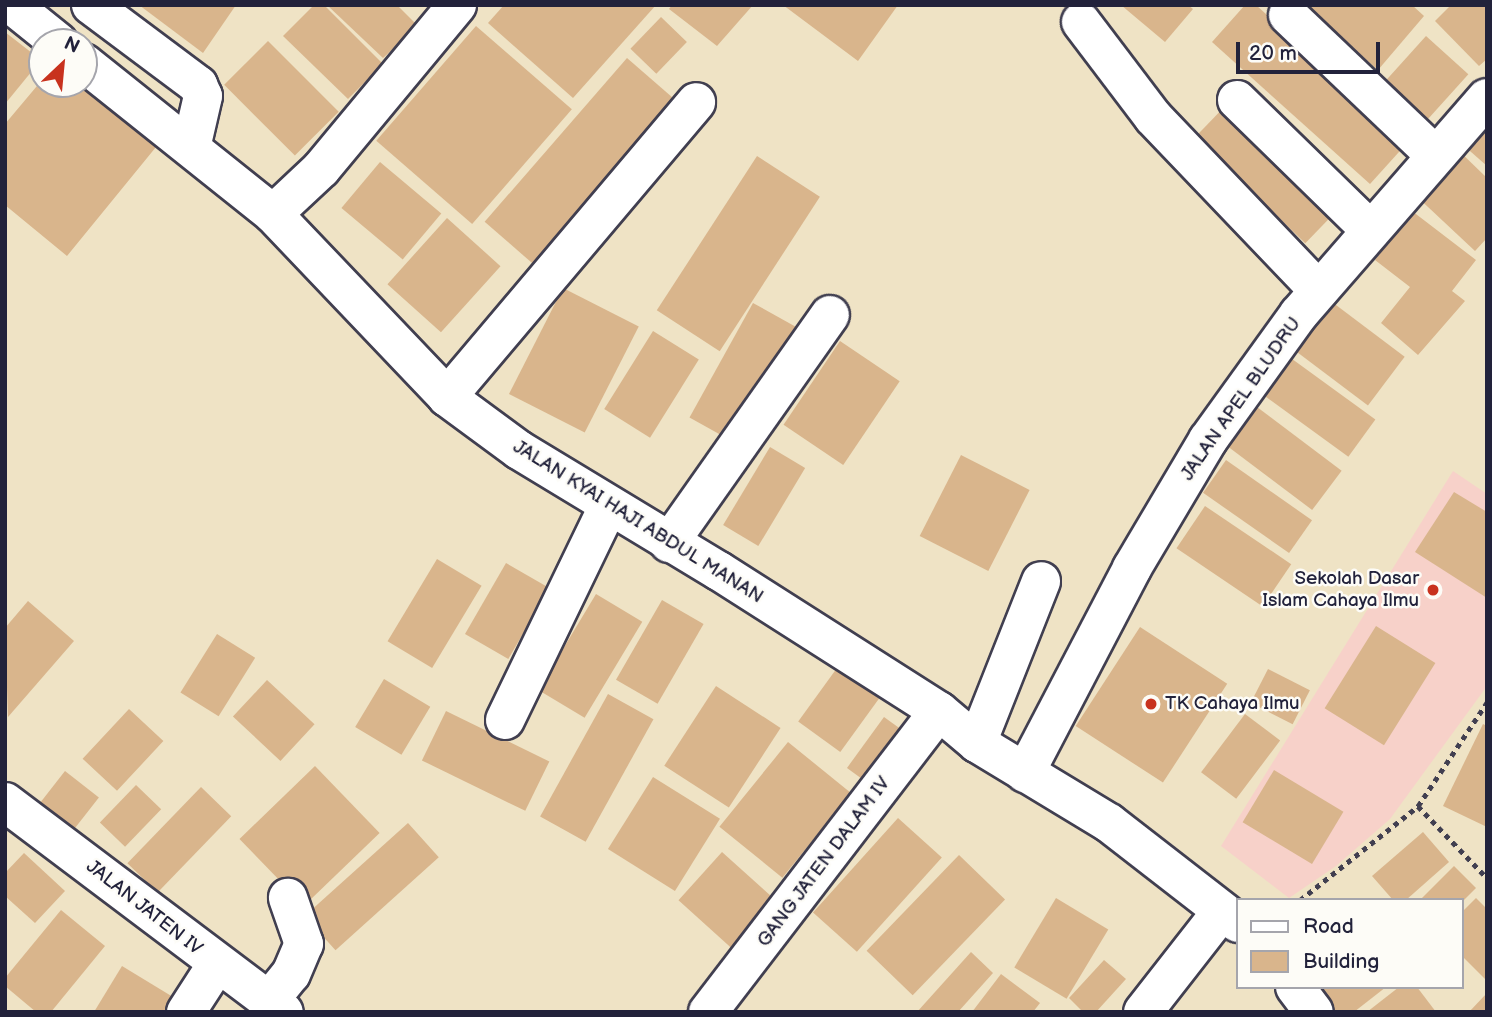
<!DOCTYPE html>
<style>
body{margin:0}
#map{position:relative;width:1492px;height:1017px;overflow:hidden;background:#efe3c5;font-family:"Balsamiq Sans",sans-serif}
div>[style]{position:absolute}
.built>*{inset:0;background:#f7d1c9}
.building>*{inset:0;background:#d9b58c;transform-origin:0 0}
.path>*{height:4.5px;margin-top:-2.25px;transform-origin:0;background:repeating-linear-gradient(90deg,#413f50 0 5px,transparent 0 10px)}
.roads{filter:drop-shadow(2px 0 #413f50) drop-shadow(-2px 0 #413f50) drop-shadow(0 2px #413f50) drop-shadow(0 -2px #413f50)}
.minor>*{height:38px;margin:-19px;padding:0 19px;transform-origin:19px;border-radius:19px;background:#fff}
.dots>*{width:19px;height:19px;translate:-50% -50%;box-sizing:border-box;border:4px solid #fdfcf7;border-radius:50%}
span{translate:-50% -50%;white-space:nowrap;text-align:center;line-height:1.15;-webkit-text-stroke:5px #fdfcf7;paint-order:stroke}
.street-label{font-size:19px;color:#22223b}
.poi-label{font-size:19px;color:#22223b}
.right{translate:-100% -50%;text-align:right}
.left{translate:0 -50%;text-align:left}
.frame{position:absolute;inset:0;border:7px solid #22223b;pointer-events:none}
.legend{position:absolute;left:1236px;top:898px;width:228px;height:91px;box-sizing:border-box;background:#fdfcf7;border:2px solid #a5a5ac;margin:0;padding:9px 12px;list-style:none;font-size:21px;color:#22223b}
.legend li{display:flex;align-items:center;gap:14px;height:35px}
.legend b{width:35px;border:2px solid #a5a5ac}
.north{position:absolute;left:28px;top:28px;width:70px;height:70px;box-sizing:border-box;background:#fdfcf7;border:2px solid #a5a5ac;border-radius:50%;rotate:26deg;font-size:19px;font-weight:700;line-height:28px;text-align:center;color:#22223b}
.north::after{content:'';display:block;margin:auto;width:24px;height:32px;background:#c8321e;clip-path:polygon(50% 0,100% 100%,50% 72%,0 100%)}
.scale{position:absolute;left:1236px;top:42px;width:144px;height:32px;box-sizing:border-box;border:4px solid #22223b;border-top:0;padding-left:9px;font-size:21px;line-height:24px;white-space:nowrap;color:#22223b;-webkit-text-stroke:5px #fdfcf7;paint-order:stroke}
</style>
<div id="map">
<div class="built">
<div style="clip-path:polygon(1453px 471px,1487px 494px,1487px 686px,1390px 819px,1336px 866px,1289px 898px,1221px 846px)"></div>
</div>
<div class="building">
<div style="clip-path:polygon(139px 5px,236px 5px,203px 53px)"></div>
<div style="clip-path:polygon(314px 5px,324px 5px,383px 64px,348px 99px,283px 36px)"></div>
<div style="clip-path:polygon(327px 5px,397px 5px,418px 26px,383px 58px)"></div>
<div style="clip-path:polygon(504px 5px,656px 5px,573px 98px,488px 23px)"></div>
<div style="clip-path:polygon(672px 5px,753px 5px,717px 46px,669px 9px)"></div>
<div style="clip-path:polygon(783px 5px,898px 5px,858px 61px)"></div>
<div style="clip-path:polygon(1121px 5px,1188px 5px,1193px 9px,1165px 42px)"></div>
<div style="clip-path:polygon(1245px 5px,1256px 5px,1408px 142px,1370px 184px,1212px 42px)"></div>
<div style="clip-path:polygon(1302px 5px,1412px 5px,1424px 16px,1378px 70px)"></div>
<div style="clip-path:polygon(1451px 5px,1487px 5px,1487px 59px,1479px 66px,1435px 21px)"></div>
<div style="left:661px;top:17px;width:36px;height:44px;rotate:44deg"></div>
<div style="left:476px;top:26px;width:127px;height:152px;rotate:41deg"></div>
<div style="clip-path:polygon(5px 32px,41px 60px,5px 104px)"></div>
<div style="left:1426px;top:36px;width:57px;height:66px;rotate:42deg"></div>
<div style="left:268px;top:41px;width:100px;height:62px;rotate:45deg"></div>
<div style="left:627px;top:58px;width:74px;height:217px;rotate:41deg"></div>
<div style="clip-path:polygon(42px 80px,42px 84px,78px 84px,156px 147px,67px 256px,5px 205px,5px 124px)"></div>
<div style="left:1230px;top:101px;width:153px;height:50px;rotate:44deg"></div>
<div style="clip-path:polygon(1487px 117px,1487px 166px,1462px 144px)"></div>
<div style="clip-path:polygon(1455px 147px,1487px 178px,1487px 238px,1475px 251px,1412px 192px)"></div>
<div style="left:757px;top:156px;width:75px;height:184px;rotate:33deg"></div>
<div style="left:380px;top:162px;width:80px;height:60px;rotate:40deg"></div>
<div style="clip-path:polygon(1412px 211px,1476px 260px,1452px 291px,1465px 301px,1418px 355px,1381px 323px,1410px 287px,1375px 260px)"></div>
<div style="left:447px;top:218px;width:72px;height:89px;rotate:42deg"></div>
<div style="left:563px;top:288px;width:85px;height:119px;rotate:27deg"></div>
<div style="left:1328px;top:299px;width:96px;height:61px;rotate:37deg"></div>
<div style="left:753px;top:303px;width:55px;height:131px;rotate:29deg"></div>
<div style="left:653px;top:331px;width:54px;height:92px;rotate:32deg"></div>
<div style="left:840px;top:341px;width:72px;height:101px;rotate:34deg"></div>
<div style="left:1288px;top:356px;width:108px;height:46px;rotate:36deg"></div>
<div style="left:1253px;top:404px;width:111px;height:49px;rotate:37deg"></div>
<div style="left:770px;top:447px;width:41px;height:91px;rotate:31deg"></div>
<div style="left:961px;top:455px;width:77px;height:91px;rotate:27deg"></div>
<div style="left:1226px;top:460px;width:105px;height:40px;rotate:35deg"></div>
<div style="clip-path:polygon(1454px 492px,1487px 512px,1487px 598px,1415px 552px)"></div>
<div style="left:1205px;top:506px;width:104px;height:51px;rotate:34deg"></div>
<div style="left:437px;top:559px;width:52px;height:96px;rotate:31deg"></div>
<div style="left:506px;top:563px;width:50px;height:82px;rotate:30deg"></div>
<div style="left:596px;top:594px;width:54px;height:112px;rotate:31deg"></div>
<div style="left:662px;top:600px;width:48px;height:92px;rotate:30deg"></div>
<div style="clip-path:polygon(28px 601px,74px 641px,8px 717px,5px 628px)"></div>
<div style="left:1376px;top:626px;width:70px;height:97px;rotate:32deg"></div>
<div style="left:1140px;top:627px;width:104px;height:118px;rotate:33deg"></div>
<div style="left:217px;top:634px;width:45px;height:69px;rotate:32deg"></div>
<div style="left:837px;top:668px;width:52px;height:66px;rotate:36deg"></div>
<div style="left:1268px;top:669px;width:47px;height:38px;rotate:27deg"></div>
<div style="left:384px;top:679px;width:54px;height:56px;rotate:31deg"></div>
<div style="left:267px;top:680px;width:65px;height:50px;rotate:43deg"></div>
<div style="left:716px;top:686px;width:77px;height:95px;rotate:33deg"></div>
<div style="left:608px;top:694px;width:52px;height:140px;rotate:29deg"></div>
<div style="left:129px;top:709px;width:47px;height:68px;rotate:43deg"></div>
<div style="left:446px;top:711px;width:115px;height:55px;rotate:26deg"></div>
<div style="left:1245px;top:714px;width:44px;height:73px;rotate:37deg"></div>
<div style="left:884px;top:717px;width:32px;height:63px;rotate:36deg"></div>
<div style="clip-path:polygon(1483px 724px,1487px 726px,1487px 827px,1443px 806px)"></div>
<div style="left:788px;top:742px;width:81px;height:109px;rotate:39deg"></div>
<div style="left:315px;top:766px;width:93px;height:105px;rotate:46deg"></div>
<div style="left:1274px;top:770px;width:81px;height:61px;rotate:31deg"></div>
<div style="left:65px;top:771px;width:43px;height:54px;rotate:38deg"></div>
<div style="left:653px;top:777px;width:79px;height:85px;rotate:32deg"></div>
<div style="left:136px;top:785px;width:35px;height:52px;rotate:44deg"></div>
<div style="left:201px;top:787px;width:42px;height:106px;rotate:44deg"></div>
<div style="left:898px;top:818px;width:59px;height:127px;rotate:42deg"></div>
<div style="left:408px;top:823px;width:46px;height:139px;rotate:48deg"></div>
<div style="clip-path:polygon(1423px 832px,1449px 862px,1406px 900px,1393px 900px,1372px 876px)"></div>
<div style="left:722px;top:852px;width:73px;height:65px;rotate:42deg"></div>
<div style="clip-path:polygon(24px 853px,65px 891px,35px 923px,5px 896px,5px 873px)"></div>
<div style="left:959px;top:855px;width:64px;height:133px;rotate:44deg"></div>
<div style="clip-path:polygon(1454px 866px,1476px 888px,1462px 902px,1420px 900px)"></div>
<div style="left:1056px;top:898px;width:61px;height:81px;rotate:31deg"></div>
<div style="clip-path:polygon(1476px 898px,1487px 909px,1487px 981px,1462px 956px,1462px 912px)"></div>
<div style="clip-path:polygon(61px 910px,105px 946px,51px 1012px,36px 1012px,5px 986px,5px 978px)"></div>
<div style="clip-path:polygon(971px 952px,993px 973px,958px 1012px,917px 1012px)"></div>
<div style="clip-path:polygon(1104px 960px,1126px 979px,1096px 1012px,1083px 1012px,1069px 998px)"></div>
<div style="clip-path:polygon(122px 966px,173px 997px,164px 1012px,94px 1012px)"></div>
<div style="clip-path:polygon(1001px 974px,1040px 1003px,1033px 1012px,972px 1012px)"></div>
<div style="clip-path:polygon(1304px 987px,1386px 987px,1354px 1012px,1323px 1012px)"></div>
<div style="clip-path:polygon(1399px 987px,1417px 987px,1436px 1012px,1367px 1012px)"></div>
<div style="clip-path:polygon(1487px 993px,1487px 1012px,1469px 1012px)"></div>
</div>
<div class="path">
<div style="left:1418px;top:806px;width:100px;rotate:46.2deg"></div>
<div style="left:1300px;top:900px;width:151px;rotate:-38.5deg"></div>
<div style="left:1418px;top:806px;width:125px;rotate:-56.4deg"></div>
</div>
<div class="roads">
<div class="minor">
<div style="left:12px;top:5px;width:59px;rotate:38.8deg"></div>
<div style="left:91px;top:5px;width:134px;rotate:36.8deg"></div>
<div style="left:198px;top:85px;width:12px;rotate:66deg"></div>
<div style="left:203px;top:96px;width:53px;rotate:103deg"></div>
<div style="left:1288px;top:15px;width:202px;rotate:43.6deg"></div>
<div style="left:1081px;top:22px;width:119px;rotate:52.8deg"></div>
<div style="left:1153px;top:117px;width:240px;rotate:46.3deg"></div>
<div style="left:84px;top:63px;width:242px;rotate:38.6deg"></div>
<div style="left:273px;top:214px;width:253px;rotate:46.4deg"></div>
<div style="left:447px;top:397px;width:89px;rotate:36.4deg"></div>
<div style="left:519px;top:450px;width:234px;rotate:31.2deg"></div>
<div style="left:719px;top:571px;width:261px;rotate:32.5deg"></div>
<div style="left:939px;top:711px;width:50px;rotate:40.1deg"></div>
<div style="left:977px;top:743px;width:154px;rotate:31.2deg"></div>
<div style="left:1109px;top:823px;width:163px;rotate:37.8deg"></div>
<div style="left:1237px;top:100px;width:186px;rotate:44.3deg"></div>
<div style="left:273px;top:214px;width:66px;rotate:-43.2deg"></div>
<div style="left:321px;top:169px;width:213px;rotate:-50.3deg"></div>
<div style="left:447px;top:397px;width:386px;rotate:-49.8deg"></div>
<div style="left:669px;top:543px;width:279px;rotate:-54.8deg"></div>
<div style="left:505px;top:720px;width:237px;rotate:-64.2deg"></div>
<div style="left:977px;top:743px;width:174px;rotate:-68.4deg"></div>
<div style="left:1025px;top:773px;width:231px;rotate:-62.4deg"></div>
<div style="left:1132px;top:568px;width:149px;rotate:-59.3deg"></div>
<div style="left:1208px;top:440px;width:155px;rotate:-54.2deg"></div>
<div style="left:1299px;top:314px;width:286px;rotate:-49deg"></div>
<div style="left:5px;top:802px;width:349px;rotate:37deg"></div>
<div style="left:1295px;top:987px;width:31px;rotate:53deg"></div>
<div style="left:268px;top:1002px;width:36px;rotate:-51deg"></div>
<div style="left:291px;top:974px;width:33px;rotate:-67deg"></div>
<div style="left:304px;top:944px;width:49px;rotate:-109.2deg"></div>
<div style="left:186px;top:1012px;width:57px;rotate:-57.1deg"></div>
<div style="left:708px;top:1012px;width:379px;rotate:-52.5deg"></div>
<div style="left:1143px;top:1012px;width:128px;rotate:-52deg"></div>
</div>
</div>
<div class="dots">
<div style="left:1433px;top:590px;background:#c8321e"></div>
<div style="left:1151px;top:704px;background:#c8321e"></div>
</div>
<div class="street-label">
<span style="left:1241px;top:399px;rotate:-55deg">JALAN APEL BLUDRU</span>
<span style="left:638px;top:522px;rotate:32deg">JALAN KYAI HAJI ABDUL MANAN</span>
<span style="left:824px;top:862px;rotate:-53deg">GANG JATEN DALAM IV</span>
<span style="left:144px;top:908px;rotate:38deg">JALAN JATEN IV</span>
</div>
<div class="poi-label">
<span class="right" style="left:1419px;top:590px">Sekolah Dasar<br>Islam Cahaya Ilmu</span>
<span class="left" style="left:1165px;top:704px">TK Cahaya Ilmu</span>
</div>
<div class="frame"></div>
<ul class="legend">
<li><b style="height:9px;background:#fff"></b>Road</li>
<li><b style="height:19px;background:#d9b58c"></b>Building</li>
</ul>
<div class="north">N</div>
<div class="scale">20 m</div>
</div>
